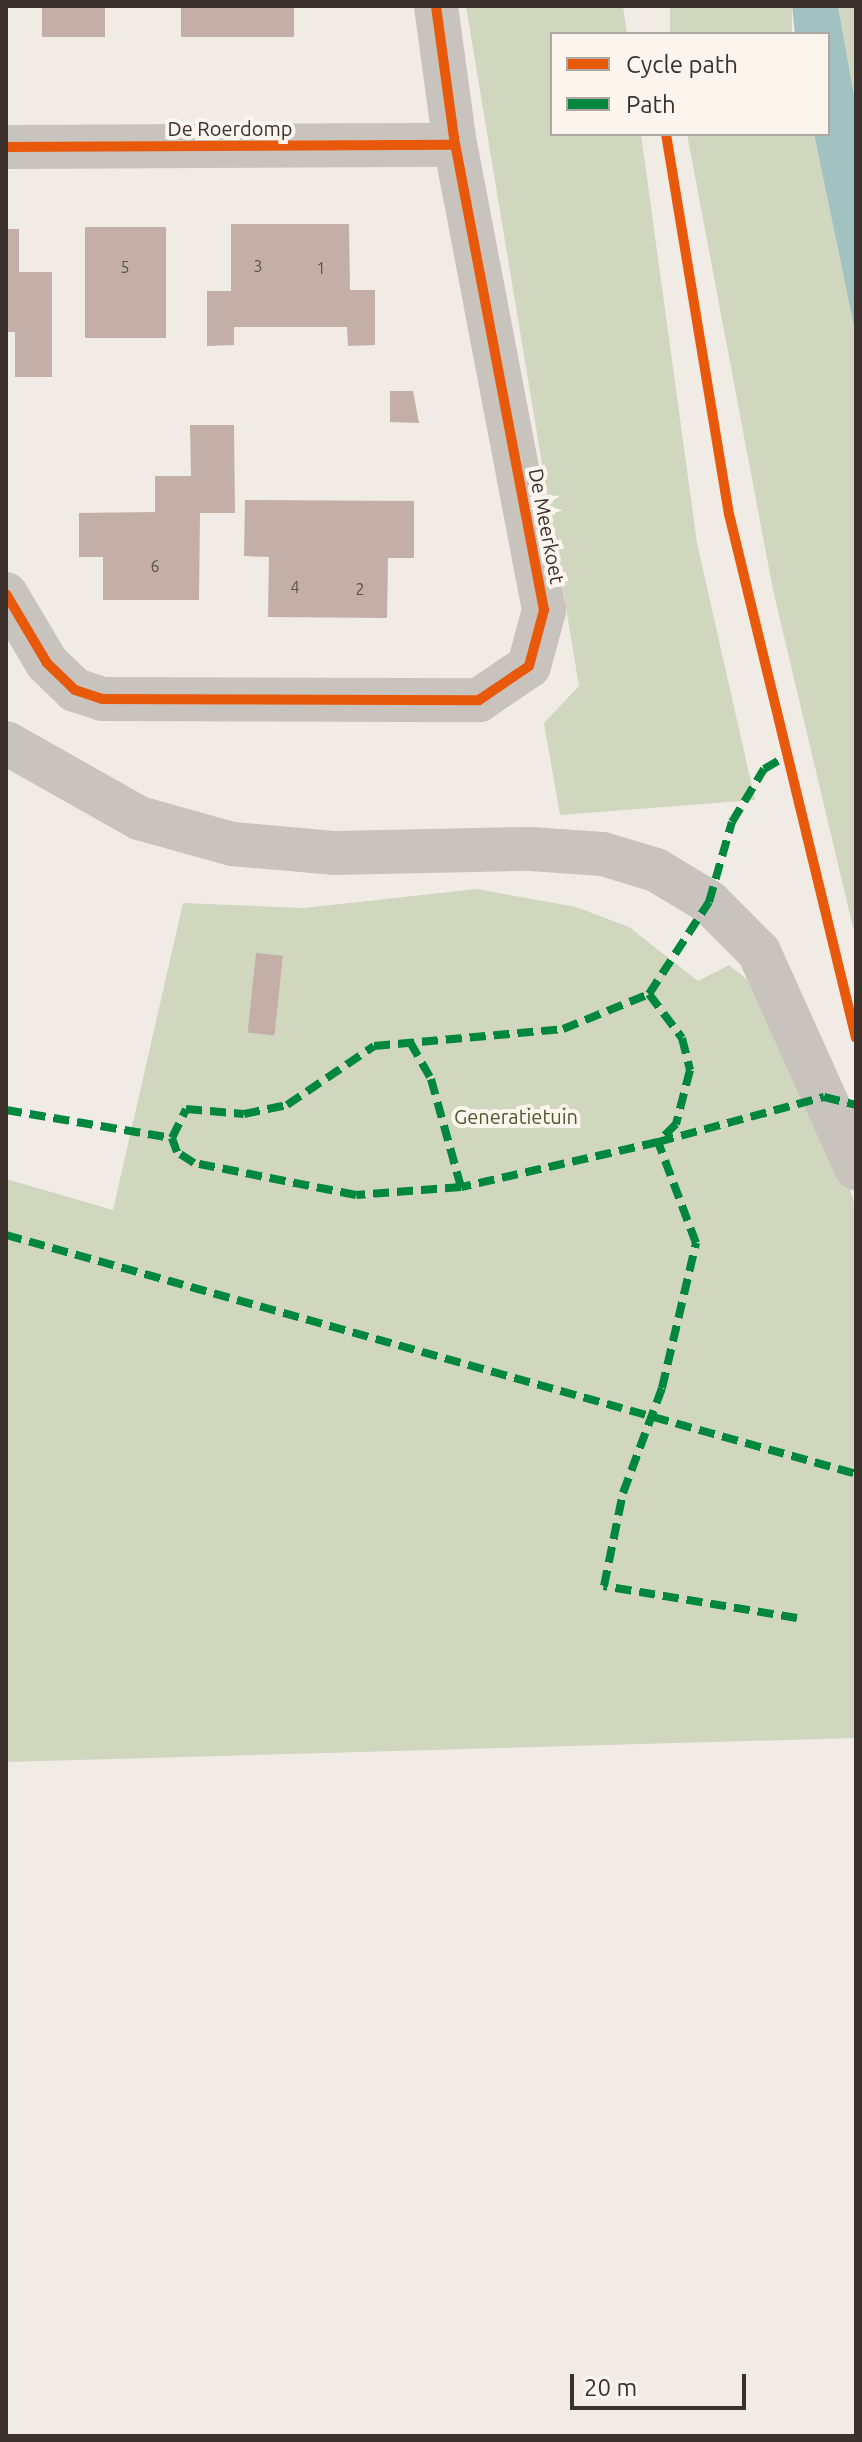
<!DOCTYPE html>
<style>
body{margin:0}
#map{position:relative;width:862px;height:2442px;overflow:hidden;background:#f0ebe5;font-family:Ubuntu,sans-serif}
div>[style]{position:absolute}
.green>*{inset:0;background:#d1d6bf;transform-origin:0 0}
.water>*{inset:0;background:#a1c2c1}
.building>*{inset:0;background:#c3afa7;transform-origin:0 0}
.street>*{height:44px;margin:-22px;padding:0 22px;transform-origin:22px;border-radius:22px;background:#c9c3be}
.quiet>*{height:8px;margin-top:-4px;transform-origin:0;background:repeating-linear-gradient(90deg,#00873e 0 16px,transparent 0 24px)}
.cycleway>*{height:10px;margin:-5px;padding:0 5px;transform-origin:5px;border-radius:5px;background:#e8590c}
span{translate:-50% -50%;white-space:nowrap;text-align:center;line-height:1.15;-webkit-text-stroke:8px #fbf5ee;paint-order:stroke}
.number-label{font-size:16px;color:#5d504a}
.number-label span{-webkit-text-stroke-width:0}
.street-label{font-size:20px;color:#3b302b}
.park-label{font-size:20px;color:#4a5a2e}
.frame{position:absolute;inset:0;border:8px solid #3b302b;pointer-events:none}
.legend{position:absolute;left:550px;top:32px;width:280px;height:104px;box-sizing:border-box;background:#fbf5ee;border:2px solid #aea6a0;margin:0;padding:10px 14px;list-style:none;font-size:24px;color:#3b302b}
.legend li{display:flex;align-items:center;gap:16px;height:40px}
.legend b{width:40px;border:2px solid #aea6a0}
.scale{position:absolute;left:570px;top:2374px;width:176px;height:36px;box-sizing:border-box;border:4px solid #3b302b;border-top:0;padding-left:10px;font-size:24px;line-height:28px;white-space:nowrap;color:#3b302b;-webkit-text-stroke:6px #fbf5ee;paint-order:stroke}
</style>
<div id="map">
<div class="green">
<div style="clip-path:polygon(466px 6px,623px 6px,627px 34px,552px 34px,552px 134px,641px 134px,697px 543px,755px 800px,560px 815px,544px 723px,579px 686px)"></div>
<div style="left:670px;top:6px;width:122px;height:28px"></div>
<div style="clip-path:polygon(838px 6px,856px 6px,856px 106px)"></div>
<div style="clip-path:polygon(687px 134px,814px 134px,856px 336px,856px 940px,773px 590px)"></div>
<div style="clip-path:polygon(477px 889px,576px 907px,629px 927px,698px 981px,729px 965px,756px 987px,848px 1182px,856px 1209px,856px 1738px,6px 1762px,6px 1179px,113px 1210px,183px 903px,304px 908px)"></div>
</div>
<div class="water">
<div style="clip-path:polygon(792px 6px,838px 6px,856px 106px,856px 336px,814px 134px,828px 134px,828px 34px,795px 34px)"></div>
</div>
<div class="building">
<div style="left:42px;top:6px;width:63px;height:31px"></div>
<div style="left:181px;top:6px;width:113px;height:31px"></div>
<div style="clip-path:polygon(231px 224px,349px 224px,350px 290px,375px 290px,375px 345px,348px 346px,347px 327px,234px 327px,234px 345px,207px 346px,207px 291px,231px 291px)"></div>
<div style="left:85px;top:227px;width:81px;height:111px"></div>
<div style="clip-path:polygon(6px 229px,19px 229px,19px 272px,52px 272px,52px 377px,15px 377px,15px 332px,6px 332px)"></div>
<div style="clip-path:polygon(390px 391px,413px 391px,419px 423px,390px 422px)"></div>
<div style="clip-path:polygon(190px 425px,234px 425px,235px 513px,200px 513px,199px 600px,103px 600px,103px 557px,79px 557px,79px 513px,155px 512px,155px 476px,191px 476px)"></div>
<div style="clip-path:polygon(245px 500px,414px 501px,414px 558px,388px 558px,387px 618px,268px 617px,269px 557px,244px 556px)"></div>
<div style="left:256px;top:953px;width:27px;height:80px;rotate:6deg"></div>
</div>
<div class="street">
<div style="left:6px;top:147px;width:449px;rotate:-0.3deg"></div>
<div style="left:6px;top:594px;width:80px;rotate:59.3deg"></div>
<div style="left:47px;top:663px;width:39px;rotate:44deg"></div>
<div style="left:75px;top:690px;width:28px;rotate:18deg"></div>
<div style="left:102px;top:699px;width:377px;rotate:0.2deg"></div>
<div style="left:479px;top:700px;width:60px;rotate:-34.2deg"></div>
<div style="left:529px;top:666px;width:58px;rotate:-75deg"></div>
<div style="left:544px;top:610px;width:473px;rotate:-100.8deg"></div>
<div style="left:455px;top:145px;width:140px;rotate:-97.8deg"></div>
<div style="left:6px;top:743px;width:153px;rotate:29.4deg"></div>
<div style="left:139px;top:818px;width:97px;rotate:15.6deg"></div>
<div style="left:232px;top:844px;width:102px;rotate:5deg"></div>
<div style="left:334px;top:853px;width:197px;rotate:-1.2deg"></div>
<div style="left:531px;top:849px;width:72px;rotate:4deg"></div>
<div style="left:603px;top:854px;width:55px;rotate:16.8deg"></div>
<div style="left:656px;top:870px;width:62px;rotate:31.1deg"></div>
<div style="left:709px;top:902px;width:71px;rotate:45deg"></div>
<div style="left:759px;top:952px;width:237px;rotate:65.8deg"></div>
</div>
<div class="quiet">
<div style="left:649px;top:994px;width:55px;rotate:53.1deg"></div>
<div style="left:682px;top:1038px;width:33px;rotate:76deg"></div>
<div style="left:690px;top:1070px;width:56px;rotate:104.5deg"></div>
<div style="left:676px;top:1124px;width:25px;rotate:135deg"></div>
<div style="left:658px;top:1142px;width:202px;rotate:167.1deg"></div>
<div style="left:461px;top:1187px;width:105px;rotate:175.6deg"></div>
<div style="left:356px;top:1195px;width:165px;rotate:-168.8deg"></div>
<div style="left:194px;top:1163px;width:20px;rotate:-147deg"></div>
<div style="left:177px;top:1152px;width:15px;rotate:-110deg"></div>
<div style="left:172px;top:1138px;width:32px;rotate:-64deg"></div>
<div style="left:186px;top:1109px;width:58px;rotate:4.9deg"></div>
<div style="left:244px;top:1114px;width:44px;rotate:-11.8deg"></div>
<div style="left:287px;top:1105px;width:105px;rotate:-34.1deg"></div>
<div style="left:374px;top:1046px;width:190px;rotate:-5.1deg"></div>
<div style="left:563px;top:1029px;width:93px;rotate:-22.1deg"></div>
<div style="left:649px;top:994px;width:110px;rotate:-56.9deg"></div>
<div style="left:709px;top:902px;width:83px;rotate:-74deg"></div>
<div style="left:732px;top:822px;width:62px;rotate:-58.9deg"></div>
<div style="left:764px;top:769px;width:24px;rotate:-30deg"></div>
<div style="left:410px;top:1042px;width:43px;rotate:60.4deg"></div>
<div style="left:431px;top:1079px;width:112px;rotate:74.5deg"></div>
<div style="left:6px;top:1110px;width:168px;rotate:9.6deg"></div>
<div style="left:6px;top:1235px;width:883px;rotate:15.7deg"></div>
<div style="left:797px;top:1618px;width:196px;rotate:-170.6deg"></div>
<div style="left:604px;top:1586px;width:95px;rotate:-78.5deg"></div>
<div style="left:623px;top:1493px;width:112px;rotate:-69.6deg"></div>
<div style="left:662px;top:1388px;width:149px;rotate:-76.8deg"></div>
<div style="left:696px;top:1243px;width:108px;rotate:-110.6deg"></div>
<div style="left:658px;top:1142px;width:172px;rotate:-15.2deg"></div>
<div style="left:824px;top:1097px;width:33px;rotate:14deg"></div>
</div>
<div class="cycleway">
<div style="left:666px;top:134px;width:385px;rotate:80.6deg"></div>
<div style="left:729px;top:514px;width:539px;rotate:76.38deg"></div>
<div style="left:6px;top:147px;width:449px;rotate:-0.3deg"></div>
<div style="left:6px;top:594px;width:80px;rotate:59.3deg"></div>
<div style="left:47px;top:663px;width:39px;rotate:44deg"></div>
<div style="left:75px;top:690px;width:28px;rotate:18deg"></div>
<div style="left:102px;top:699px;width:377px;rotate:0.2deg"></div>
<div style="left:479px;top:700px;width:60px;rotate:-34.2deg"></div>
<div style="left:529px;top:666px;width:58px;rotate:-75deg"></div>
<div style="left:544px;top:610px;width:473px;rotate:-100.8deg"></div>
<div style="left:455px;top:145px;width:140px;rotate:-97.8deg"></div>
</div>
<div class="number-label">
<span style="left:258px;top:266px">3</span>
<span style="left:125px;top:267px">5</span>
<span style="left:321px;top:268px">1</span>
<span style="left:155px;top:566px">6</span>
<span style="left:295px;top:587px">4</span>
<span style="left:360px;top:589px">2</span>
</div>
<div class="street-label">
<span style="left:230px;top:128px">De Roerdomp</span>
<span style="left:547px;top:526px;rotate:79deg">De Meerkoet</span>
</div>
<div class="park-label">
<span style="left:516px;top:1116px">Generatietuin</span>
</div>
<div class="frame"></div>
<ul class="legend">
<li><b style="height:10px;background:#e8590c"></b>Cycle path</li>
<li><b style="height:10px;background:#00873e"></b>Path</li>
</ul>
<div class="scale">20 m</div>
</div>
